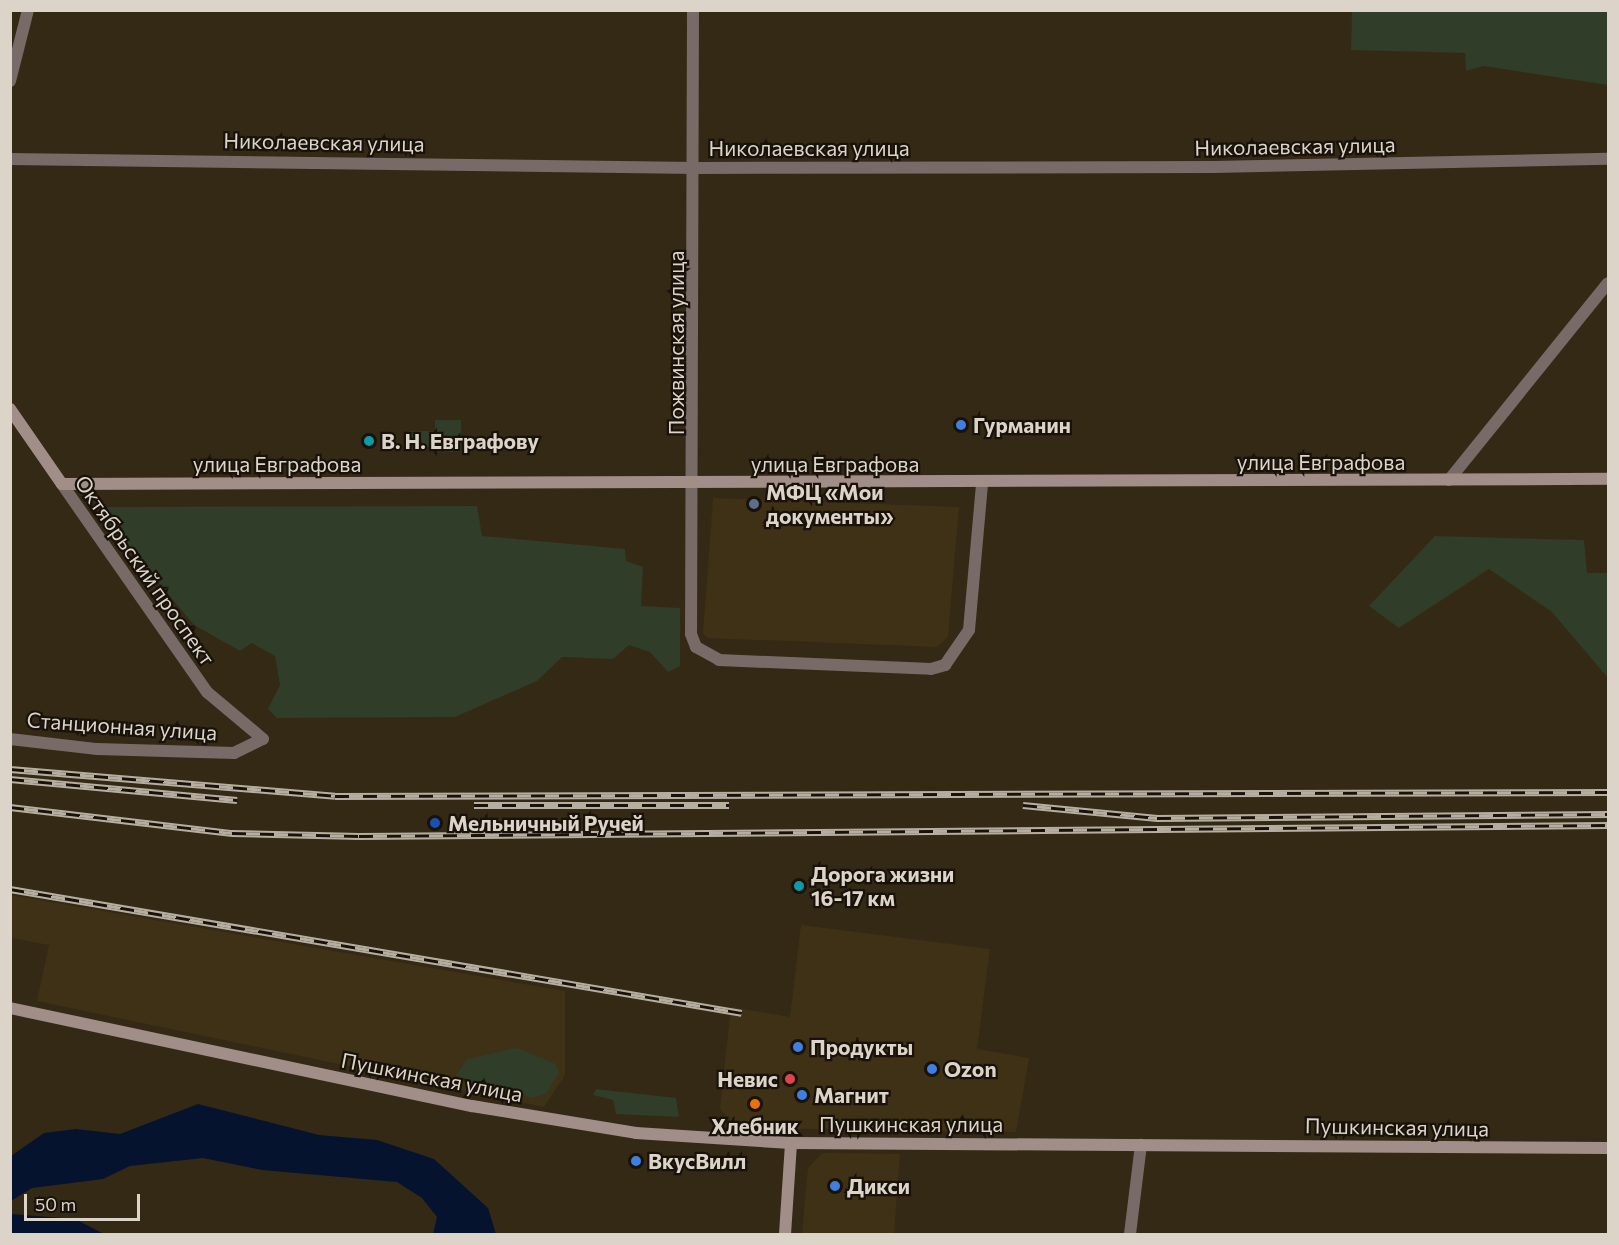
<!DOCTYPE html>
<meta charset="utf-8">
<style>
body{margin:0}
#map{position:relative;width:1619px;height:1245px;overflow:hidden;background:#342915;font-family:Commissioner,sans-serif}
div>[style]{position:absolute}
.built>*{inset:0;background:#3f3116}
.green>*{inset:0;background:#2f3d29}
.water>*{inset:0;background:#06132f}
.street>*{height:12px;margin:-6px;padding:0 6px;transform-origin:6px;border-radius:6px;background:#776a67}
.secondary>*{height:12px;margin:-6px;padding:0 6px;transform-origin:6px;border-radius:6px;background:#a28e89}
.rail>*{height:7px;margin-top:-3.5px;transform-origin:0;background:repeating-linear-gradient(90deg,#18120a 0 14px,#b6aea0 0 28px);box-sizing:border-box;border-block:2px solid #b6aea0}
.dots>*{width:16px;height:16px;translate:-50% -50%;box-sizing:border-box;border:3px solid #18120a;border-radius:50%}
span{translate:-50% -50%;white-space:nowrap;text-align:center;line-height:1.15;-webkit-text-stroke:4.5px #18120a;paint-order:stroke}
.street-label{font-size:21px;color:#dcd4c8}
.poi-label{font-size:21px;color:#dcd4c8;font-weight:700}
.left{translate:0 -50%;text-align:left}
.right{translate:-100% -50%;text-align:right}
.frame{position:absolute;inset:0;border:12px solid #dcd4c8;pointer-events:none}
.scale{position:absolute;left:24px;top:1194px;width:116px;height:27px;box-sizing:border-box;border:3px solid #dcd4c8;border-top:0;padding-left:8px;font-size:18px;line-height:21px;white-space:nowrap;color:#dcd4c8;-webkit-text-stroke:4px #18120a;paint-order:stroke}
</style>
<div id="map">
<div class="built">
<div style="clip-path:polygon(713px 498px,959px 507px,948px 637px,937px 647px,708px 638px,703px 634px)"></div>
<div style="clip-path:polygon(10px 895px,565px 991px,565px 1075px,544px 1107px,37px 1001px,49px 945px,11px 938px)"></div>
<div style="clip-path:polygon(801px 925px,990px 949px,977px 1049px,1029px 1058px,1016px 1132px,738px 1128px,720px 1109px,731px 1007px,790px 1017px)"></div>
<div style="clip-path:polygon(822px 1153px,900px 1154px,894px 1234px,802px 1234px,808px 1168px)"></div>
</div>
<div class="green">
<div style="clip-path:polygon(1475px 10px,1608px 11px,1608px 85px,1484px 66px,1466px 71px,1465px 53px,1351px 50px,1352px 11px)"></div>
<div style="clip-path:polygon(435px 420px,461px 420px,461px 452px,435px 452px,435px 447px,422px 447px,422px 441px,409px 441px,409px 431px,435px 431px)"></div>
<div style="clip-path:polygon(477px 506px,482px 536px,625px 549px,626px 561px,643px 567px,641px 606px,680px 608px,680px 666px,668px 672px,650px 652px,629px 645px,613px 659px,562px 657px,537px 681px,455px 717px,277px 718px,268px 709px,280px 685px,275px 656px,252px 643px,240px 651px,194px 625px,101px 514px,109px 507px)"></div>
<div style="clip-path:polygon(1435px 536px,1584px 540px,1587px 573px,1608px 573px,1608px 678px,1552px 612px,1489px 569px,1399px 628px,1369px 606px)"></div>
<div style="clip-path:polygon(517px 1048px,556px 1064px,559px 1073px,546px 1094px,533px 1098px,456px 1076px,467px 1059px)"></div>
<div style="clip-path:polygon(596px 1089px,676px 1098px,679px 1117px,616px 1114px,613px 1100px,593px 1095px)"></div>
</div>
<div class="water">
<div style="clip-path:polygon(198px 1104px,319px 1135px,377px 1140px,434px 1159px,488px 1208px,496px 1234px,433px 1234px,437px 1217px,422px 1198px,397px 1182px,262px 1170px,203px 1158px,130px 1166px,103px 1179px,32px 1188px,11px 1201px,11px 1156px,44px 1133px,76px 1129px,120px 1134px)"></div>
<div style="clip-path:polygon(11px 1214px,75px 1219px,104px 1234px,11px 1234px)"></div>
</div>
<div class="street">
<div style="left:693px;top:10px;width:624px;rotate:90.18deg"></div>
<div style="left:691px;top:634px;width:14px;rotate:69deg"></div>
<div style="left:696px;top:647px;width:26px;rotate:29deg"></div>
<div style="left:719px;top:660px;width:212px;rotate:2.4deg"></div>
<div style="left:931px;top:669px;width:15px;rotate:-16deg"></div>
<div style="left:945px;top:665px;width:42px;rotate:-55.6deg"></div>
<div style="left:969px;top:630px;width:148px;rotate:-84.9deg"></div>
<div style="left:10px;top:81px;width:73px;rotate:-75.8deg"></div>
<div style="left:10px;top:159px;width:686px;rotate:0.75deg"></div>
<div style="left:696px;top:168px;width:518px;rotate:-0.11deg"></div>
<div style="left:1214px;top:167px;width:394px;rotate:-1.2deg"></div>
<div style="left:1449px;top:480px;width:253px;rotate:-51.1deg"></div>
<div style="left:10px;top:739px;width:88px;rotate:6.6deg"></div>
<div style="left:97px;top:749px;width:137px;rotate:1.7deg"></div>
<div style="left:234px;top:753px;width:32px;rotate:-26deg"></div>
<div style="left:263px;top:739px;width:73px;rotate:-140deg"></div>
<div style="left:207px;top:692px;width:254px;rotate:-124.9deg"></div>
<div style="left:1130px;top:1234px;width:90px;rotate:-83deg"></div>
</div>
<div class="secondary">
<div style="left:10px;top:409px;width:91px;rotate:55.3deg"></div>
<div style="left:62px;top:484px;width:1546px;rotate:-0.19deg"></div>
<div style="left:10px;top:1008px;width:472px;rotate:12deg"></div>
<div style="left:472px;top:1106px;width:166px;rotate:9.3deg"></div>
<div style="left:636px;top:1133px;width:155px;rotate:3.7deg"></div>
<div style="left:791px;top:1143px;width:817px;rotate:0.35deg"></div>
<div style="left:785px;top:1234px;width:91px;rotate:-86.2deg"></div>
</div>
<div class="rail">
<div style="left:10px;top:769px;width:326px;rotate:4.7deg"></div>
<div style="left:335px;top:796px;width:1273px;rotate:-0.18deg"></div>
<div style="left:10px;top:779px;width:228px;rotate:5.3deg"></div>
<div style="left:474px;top:805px;width:255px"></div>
<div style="left:1023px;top:805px;width:135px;rotate:5.5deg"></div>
<div style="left:1157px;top:818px;width:451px;rotate:-0.5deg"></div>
<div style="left:10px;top:807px;width:224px;rotate:6.7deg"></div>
<div style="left:232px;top:833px;width:127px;rotate:1.4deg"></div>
<div style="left:359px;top:836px;width:1249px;rotate:-0.5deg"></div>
<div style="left:10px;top:889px;width:742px;rotate:9.61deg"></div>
</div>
<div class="dots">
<div style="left:961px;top:425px;background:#3f7fe0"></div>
<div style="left:369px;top:441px;background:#0f9aa8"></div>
<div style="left:754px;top:504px;background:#5c6f8a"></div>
<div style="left:435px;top:823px;background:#1a4fb4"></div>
<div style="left:799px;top:886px;background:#0f9aa8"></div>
<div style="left:798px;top:1047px;background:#3f7fe0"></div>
<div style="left:932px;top:1069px;background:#3f7fe0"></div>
<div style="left:790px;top:1079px;background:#e0444e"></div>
<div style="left:802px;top:1095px;background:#3f7fe0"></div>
<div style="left:755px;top:1104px;background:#e8710a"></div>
<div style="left:636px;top:1161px;background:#3f7fe0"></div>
<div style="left:835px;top:1186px;background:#3f7fe0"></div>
</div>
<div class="street-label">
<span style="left:324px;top:142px;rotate:1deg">Николаевская улица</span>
<span style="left:1295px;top:146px;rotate:-1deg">Николаевская улица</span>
<span style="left:809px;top:148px">Николаевская улица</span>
<span style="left:676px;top:343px;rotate:-90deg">Пожвинская улица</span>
<span style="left:1321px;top:462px">улица Евграфова</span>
<span style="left:277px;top:464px">улица Евграфова</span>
<span style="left:835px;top:464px">улица Евграфова</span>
<span style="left:145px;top:570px;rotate:55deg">Октябрьский проспект</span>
<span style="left:122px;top:726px;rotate:4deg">Станционная улица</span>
<span style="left:432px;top:1077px;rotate:11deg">Пушкинская улица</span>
<span style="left:911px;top:1124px">Пушкинская улица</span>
<span style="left:1397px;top:1127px;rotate:1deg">Пушкинская улица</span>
</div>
<div class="poi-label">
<span class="left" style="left:973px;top:425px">Гурманин</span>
<span class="left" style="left:381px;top:441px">В. Н. Евграфову</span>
<span class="left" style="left:766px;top:504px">МФЦ «Мои<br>документы»</span>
<span class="left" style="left:448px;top:823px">Мельничный Ручей</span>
<span class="left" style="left:811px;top:886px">Дорога жизни<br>16-17 км</span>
<span class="left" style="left:810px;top:1047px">Продукты</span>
<span class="left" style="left:944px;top:1069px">Ozon</span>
<span class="right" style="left:778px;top:1079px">Невис</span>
<span class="left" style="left:814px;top:1095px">Магнит</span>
<span style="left:755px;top:1126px">Хлебник</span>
<span class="left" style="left:648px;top:1161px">ВкусВилл</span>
<span class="left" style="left:847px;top:1186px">Дикси</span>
</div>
<div class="frame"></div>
<div class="scale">50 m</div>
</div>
